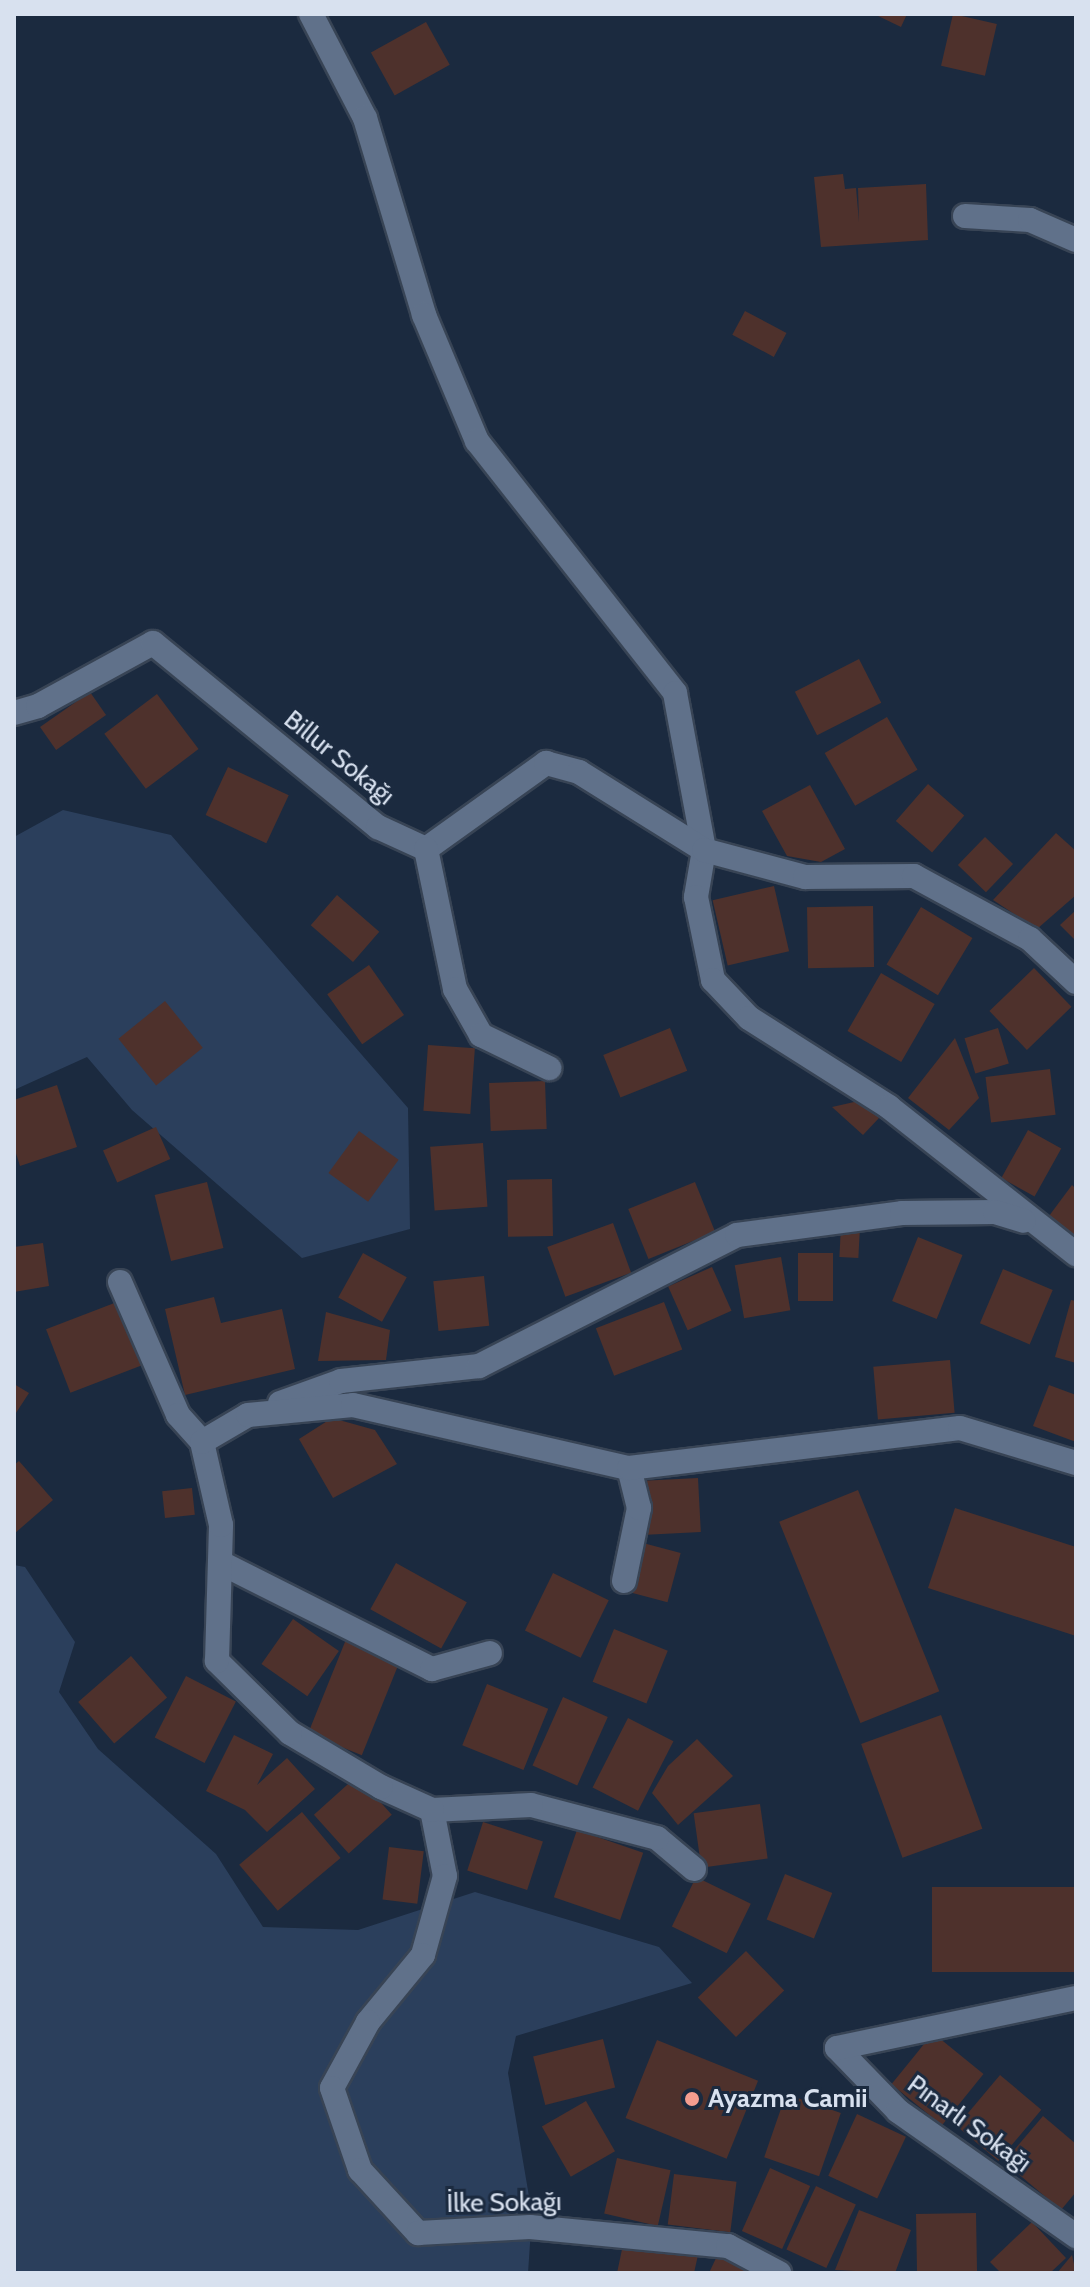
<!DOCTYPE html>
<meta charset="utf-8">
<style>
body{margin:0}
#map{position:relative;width:1090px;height:2287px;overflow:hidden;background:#1b2a3f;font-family:Cabin,sans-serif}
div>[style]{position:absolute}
.green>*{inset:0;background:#2b3f5c}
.building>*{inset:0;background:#4e312c;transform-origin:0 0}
.roads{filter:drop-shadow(2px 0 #384455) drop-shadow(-2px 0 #384455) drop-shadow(0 2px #384455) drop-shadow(0 -2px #384455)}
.minor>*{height:24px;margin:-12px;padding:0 12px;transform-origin:12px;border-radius:12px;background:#60718a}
.dots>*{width:22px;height:22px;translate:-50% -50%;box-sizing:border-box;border:4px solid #1b2a3f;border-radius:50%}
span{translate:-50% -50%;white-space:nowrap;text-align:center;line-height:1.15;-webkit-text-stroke:6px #1b2a3f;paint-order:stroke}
.street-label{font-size:26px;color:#d8e1ef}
.poi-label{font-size:26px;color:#d8e1ef;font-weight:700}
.left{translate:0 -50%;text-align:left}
.frame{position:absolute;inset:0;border:16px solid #d8e1ef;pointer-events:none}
</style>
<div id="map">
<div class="green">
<div style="clip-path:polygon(63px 810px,171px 835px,408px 1108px,410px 1229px,302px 1258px,132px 1110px,87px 1057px,14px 1090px,14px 837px)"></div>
<div style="clip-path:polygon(14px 1565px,25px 1567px,75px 1642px,59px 1692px,98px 1749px,216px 1854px,263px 1927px,358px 1930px,475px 1892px,659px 1947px,692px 1983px,516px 2036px,508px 2073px,532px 2214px,528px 2273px,14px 2273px)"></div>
</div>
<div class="building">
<div style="clip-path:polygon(874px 14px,907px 14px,901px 27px)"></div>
<div style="left:953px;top:14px;width:45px;height:53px;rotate:13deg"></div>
<div style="left:426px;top:22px;width:49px;height:63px;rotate:61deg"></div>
<div style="clip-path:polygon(843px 174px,845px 189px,856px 188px,859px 222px,858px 188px,926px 184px,928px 240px,821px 247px,814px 177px)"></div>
<div style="left:745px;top:311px;width:47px;height:27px;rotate:28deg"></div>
<div style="left:859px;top:659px;width:49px;height:72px;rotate:63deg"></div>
<div style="left:90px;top:692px;width:28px;height:61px;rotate:55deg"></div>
<div style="left:157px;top:694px;width:69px;height:66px;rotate:53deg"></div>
<div style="left:887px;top:717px;width:61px;height:72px;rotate:60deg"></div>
<div style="left:228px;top:767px;width:67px;height:53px;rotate:25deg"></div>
<div style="left:928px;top:784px;width:48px;height:49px;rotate:41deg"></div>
<div style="clip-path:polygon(810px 785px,845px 849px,821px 862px,787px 856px,762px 811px)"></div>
<div style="clip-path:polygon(1056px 833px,1076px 851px,1076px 895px,1037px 929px,993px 900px)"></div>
<div style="left:985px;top:837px;width:39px;height:39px;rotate:44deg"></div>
<div style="left:774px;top:886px;width:67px;height:63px;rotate:77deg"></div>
<div style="left:337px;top:895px;width:56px;height:40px;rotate:41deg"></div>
<div style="left:873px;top:906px;width:61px;height:66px;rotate:89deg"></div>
<div style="left:921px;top:907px;width:60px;height:67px;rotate:31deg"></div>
<div style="clip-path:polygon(1076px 910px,1076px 941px,1060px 925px)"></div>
<div style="left:369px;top:965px;width:61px;height:51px;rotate:55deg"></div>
<div style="left:1034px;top:968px;width:54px;height:62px;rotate:46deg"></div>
<div style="left:881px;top:973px;width:62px;height:67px;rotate:30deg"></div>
<div style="left:165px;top:1001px;width:60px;height:60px;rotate:51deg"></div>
<div style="left:670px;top:1028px;width:46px;height:72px;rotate:68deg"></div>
<div style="left:998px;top:1028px;width:37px;height:35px;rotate:73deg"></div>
<div style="clip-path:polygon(955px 1038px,979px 1098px,949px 1130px,908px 1098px)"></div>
<div style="left:428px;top:1045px;width:47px;height:66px;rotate:4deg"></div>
<div style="left:1050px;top:1069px;width:46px;height:65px;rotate:83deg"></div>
<div style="left:545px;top:1081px;width:48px;height:56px;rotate:88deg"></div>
<div style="clip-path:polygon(57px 1085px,77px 1147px,20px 1166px,14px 1147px,14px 1100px)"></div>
<div style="clip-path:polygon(863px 1100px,879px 1118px,863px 1135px,832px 1107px)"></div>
<div style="left:156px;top:1127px;width:35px;height:58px;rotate:66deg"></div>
<div style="left:1028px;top:1130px;width:38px;height:55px;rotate:29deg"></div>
<div style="left:359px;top:1131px;width:49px;height:52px;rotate:36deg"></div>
<div style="left:483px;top:1143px;width:64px;height:53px;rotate:86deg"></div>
<div style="left:552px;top:1179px;width:57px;height:45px;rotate:89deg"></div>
<div style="left:207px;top:1182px;width:68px;height:54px;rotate:76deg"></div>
<div style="left:695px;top:1182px;width:54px;height:72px;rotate:68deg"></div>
<div style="clip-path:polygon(1072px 1185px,1076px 1189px,1076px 1236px,1049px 1216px)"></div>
<div style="left:613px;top:1223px;width:53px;height:70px;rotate:70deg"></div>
<div style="left:841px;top:1226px;width:19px;height:31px;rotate:3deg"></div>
<div style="left:918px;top:1237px;width:48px;height:69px;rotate:22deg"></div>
<div style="clip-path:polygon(43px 1243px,49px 1286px,14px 1292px,14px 1247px)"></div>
<div style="left:363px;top:1253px;width:50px;height:51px;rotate:29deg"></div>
<div style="left:798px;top:1253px;width:35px;height:48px"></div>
<div style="left:781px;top:1257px;width:54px;height:47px;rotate:80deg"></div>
<div style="left:712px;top:1267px;width:48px;height:48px;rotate:66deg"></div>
<div style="left:1003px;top:1269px;width:54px;height:59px;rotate:23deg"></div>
<div style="left:484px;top:1276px;width:50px;height:51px;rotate:84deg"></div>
<div style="clip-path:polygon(214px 1297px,221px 1323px,282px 1309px,295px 1369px,185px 1395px,165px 1309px)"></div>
<div style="clip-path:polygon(1071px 1300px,1076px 1301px,1076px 1363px,1055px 1357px)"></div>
<div style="left:117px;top:1302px;width:68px;height:76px;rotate:69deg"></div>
<div style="left:664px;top:1302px;width:51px;height:73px;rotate:69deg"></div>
<div style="clip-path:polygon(326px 1312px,390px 1330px,386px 1360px,318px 1361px)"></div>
<div style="left:950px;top:1360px;width:53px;height:77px;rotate:85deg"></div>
<div style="clip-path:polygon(14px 1384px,29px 1393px,14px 1416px)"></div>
<div style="clip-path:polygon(1049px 1385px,1076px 1395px,1076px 1442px,1033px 1426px)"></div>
<div style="clip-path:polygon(332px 1418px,375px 1430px,397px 1464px,333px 1498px,299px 1439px)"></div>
<div style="clip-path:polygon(19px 1461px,53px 1500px,14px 1534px,14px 1465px)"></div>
<div style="left:698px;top:1478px;width:54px;height:54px;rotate:87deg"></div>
<div style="left:192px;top:1488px;width:27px;height:30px;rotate:84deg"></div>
<div style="left:858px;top:1490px;width:217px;height:85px;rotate:68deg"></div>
<div style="clip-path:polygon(955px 1508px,1076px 1547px,1076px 1636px,928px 1588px)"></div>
<div style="left:643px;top:1543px;width:39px;height:51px;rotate:15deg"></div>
<div style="left:396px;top:1563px;width:81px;height:53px;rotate:29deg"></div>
<div style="left:553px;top:1573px;width:62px;height:64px;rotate:26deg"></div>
<div style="left:293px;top:1619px;width:56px;height:55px;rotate:35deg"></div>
<div style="left:614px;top:1629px;width:58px;height:57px;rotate:22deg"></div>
<div style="left:347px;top:1637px;width:58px;height:104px;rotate:22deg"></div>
<div style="left:131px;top:1656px;width:55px;height:70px;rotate:49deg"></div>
<div style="left:186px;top:1676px;width:56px;height:69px;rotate:27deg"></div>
<div style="left:487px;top:1684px;width:66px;height:66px;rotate:22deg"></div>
<div style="left:563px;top:1697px;width:49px;height:75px;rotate:24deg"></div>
<div style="left:941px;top:1715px;width:121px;height:85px;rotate:70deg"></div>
<div style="left:628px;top:1718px;width:51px;height:78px;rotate:27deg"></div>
<div style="clip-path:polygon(234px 1735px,273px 1754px,257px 1785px,287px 1758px,315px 1789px,267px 1832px,245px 1810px,206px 1791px)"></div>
<div style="clip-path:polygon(697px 1739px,733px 1776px,678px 1825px,652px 1793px,668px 1766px)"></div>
<div style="left:357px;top:1776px;width:52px;height:58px;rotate:48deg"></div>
<div style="left:760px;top:1804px;width:55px;height:67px;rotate:82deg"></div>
<div style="left:302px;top:1812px;width:60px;height:82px;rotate:50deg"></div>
<div style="left:483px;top:1822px;width:63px;height:51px;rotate:18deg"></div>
<div style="left:577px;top:1830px;width:70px;height:71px;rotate:19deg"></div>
<div style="left:389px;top:1847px;width:35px;height:53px;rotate:7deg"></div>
<div style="left:785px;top:1874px;width:51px;height:49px;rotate:22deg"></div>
<div style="left:696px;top:1877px;width:61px;height:55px;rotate:26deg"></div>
<div style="left:1076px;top:1887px;width:85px;height:144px;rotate:90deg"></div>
<div style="left:746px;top:1951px;width:55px;height:67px;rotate:46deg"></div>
<div style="left:933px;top:2033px;width:65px;height:66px;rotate:39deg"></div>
<div style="left:603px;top:2039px;width:50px;height:72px;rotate:76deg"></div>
<div style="left:657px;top:2040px;width:109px;height:84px;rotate:22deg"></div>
<div style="left:1000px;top:2075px;width:54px;height:67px;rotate:40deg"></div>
<div style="left:786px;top:2094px;width:58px;height:67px;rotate:19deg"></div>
<div style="left:586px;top:2101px;width:58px;height:51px;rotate:60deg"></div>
<div style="left:857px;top:2114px;width:54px;height:68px;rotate:25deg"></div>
<div style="clip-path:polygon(1043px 2116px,1076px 2144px,1076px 2192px,1061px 2210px,1004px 2162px)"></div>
<div style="left:617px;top:2158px;width:55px;height:57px;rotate:13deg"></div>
<div style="left:770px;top:2168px;width:44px;height:69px;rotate:24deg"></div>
<div style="left:674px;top:2174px;width:63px;height:51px;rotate:7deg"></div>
<div style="left:816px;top:2186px;width:44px;height:70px;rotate:25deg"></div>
<div style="clip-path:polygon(859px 2210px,911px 2230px,895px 2273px,835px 2270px)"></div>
<div style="left:976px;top:2213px;width:60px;height:60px;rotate:89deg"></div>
<div style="clip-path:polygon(1032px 2222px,1066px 2258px,1050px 2273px,1001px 2273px,990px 2262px)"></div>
<div style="clip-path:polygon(624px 2240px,698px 2255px,694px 2273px,617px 2273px)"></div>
<div style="clip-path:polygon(1072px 2255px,1076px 2273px,1057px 2273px)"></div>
<div style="clip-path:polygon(717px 2256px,754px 2273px,709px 2273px)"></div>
</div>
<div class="roads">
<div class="minor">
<div style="left:311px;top:14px;width:117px;rotate:62.6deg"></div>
<div style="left:365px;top:118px;width:206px;rotate:73.3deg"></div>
<div style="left:424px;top:315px;width:137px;rotate:67.2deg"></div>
<div style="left:477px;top:441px;width:320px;rotate:51.8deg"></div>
<div style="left:675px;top:693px;width:160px;rotate:79.5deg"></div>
<div style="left:704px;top:850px;width:48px;rotate:99.7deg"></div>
<div style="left:696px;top:897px;width:85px;rotate:78.4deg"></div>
<div style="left:713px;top:980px;width:52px;rotate:46.5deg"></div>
<div style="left:749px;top:1018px;width:166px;rotate:32.4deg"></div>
<div style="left:889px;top:1107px;width:238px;rotate:38.2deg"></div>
<div style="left:965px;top:216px;width:65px;rotate:3.5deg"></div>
<div style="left:1030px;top:220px;width:50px;rotate:23.5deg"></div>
<div style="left:14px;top:713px;width:25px;rotate:-16deg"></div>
<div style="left:38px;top:706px;width:131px;rotate:-28.7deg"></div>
<div style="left:153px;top:643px;width:291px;rotate:39.3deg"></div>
<div style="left:378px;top:827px;width:53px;rotate:24.6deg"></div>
<div style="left:426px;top:849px;width:148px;rotate:-35.6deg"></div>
<div style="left:546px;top:763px;width:34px;rotate:15deg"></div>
<div style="left:579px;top:772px;width:147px;rotate:32deg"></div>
<div style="left:704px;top:850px;width:105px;rotate:15deg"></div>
<div style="left:805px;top:877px;width:109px;rotate:-0.5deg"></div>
<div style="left:914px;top:876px;width:132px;rotate:28.5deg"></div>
<div style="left:1030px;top:939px;width:63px;rotate:43.1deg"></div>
<div style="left:426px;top:849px;width:143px;rotate:78.3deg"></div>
<div style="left:455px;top:989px;width:53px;rotate:60.5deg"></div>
<div style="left:481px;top:1035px;width:76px;rotate:25.9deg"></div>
<div style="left:120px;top:1282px;width:145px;rotate:66.4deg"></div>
<div style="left:178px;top:1415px;width:36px;rotate:48deg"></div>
<div style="left:280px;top:1403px;width:65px;rotate:-19.8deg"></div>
<div style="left:341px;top:1381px;width:139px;rotate:-6.2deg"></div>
<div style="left:479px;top:1366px;width:289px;rotate:-26.9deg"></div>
<div style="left:737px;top:1235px;width:166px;rotate:-7.6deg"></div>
<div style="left:902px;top:1213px;width:93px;rotate:-0.6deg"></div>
<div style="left:995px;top:1212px;width:30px;rotate:17deg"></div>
<div style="left:223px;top:1564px;width:234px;rotate:26.7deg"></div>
<div style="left:432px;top:1669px;width:60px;rotate:-15.4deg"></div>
<div style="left:624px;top:1581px;width:75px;rotate:-78.4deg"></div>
<div style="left:639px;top:1508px;width:41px;rotate:-104deg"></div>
<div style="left:432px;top:1810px;width:67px;rotate:78.9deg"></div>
<div style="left:445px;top:1876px;width:82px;rotate:105.6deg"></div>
<div style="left:423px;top:1955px;width:87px;rotate:129.4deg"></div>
<div style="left:368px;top:2022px;width:75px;rotate:118.6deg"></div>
<div style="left:332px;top:2088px;width:87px;rotate:71.1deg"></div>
<div style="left:360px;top:2170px;width:86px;rotate:47.4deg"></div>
<div style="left:418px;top:2233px;width:112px;rotate:-3.1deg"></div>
<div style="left:530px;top:2227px;width:199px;rotate:5.5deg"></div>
<div style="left:728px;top:2246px;width:58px;rotate:27.9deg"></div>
<div style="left:694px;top:1869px;width:48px;rotate:-140deg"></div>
<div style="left:657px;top:1838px;width:130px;rotate:-165.3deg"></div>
<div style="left:531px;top:1805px;width:99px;rotate:177.1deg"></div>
<div style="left:432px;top:1810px;width:56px;rotate:-155.7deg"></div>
<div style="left:381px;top:1787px;width:106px;rotate:-149.3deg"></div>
<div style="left:290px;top:1733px;width:103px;rotate:-135.4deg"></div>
<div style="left:217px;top:1661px;width:136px;rotate:-88.3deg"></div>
<div style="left:221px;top:1525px;width:85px;rotate:-102.9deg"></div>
<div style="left:202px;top:1442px;width:53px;rotate:-30.4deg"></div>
<div style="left:248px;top:1415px;width:105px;rotate:-5.4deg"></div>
<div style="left:353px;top:1405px;width:283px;rotate:12.9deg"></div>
<div style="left:629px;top:1468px;width:333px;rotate:-6.9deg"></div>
<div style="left:960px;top:1428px;width:121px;rotate:16.8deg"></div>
<div style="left:837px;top:2048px;width:88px;rotate:45.9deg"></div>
<div style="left:898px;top:2111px;width:218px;rotate:35.1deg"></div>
<div style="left:837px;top:2048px;width:244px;rotate:-11.8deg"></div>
</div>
</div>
<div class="dots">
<div style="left:692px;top:2099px;background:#f59d8f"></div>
</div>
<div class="street-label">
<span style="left:339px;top:758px;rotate:39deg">Billur Sokağı</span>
<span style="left:969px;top:2124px;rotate:36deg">Pınarlı Sokağı</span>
<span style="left:504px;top:2203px;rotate:-1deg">İlke Sokağı</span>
</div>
<div class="poi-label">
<span class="left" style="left:708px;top:2099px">Ayazma Camii</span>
</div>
<div class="frame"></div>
</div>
